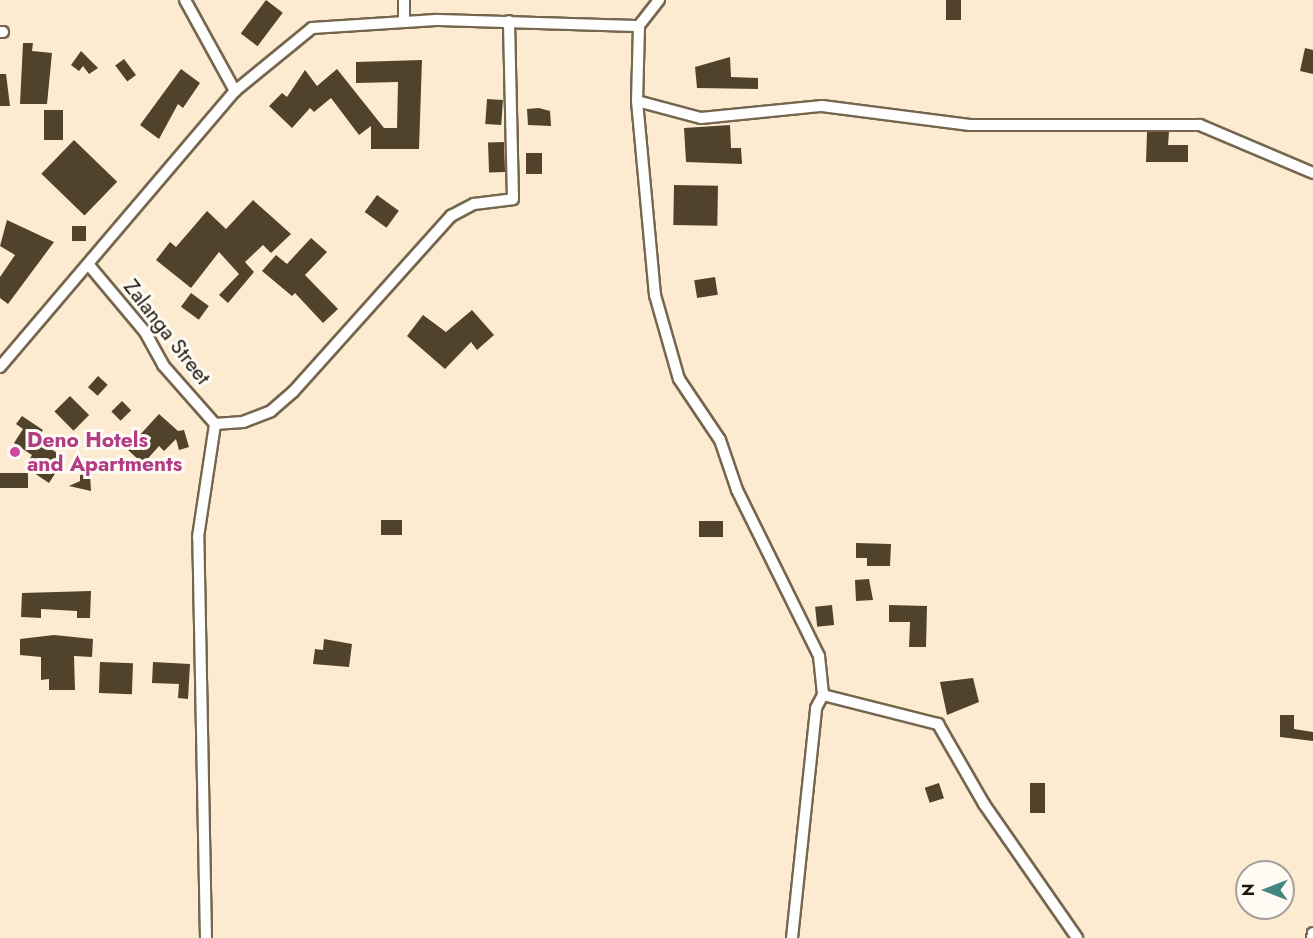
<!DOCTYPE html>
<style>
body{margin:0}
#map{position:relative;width:1313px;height:938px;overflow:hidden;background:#fdebd1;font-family:Jost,sans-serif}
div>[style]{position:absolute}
.building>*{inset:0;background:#50422b;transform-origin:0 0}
.roads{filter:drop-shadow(2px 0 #75664e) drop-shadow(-2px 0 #75664e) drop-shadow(0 2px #75664e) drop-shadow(0 -2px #75664e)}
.street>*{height:10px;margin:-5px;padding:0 5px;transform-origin:5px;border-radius:5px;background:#fff}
.dots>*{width:16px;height:16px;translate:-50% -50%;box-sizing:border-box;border:3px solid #fefbf5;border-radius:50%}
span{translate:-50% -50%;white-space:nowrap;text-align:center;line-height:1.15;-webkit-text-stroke:6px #fefbf5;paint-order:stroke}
.street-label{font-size:21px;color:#1c160d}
.hotel-label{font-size:21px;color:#b23c85;font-weight:700}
.left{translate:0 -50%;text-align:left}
.north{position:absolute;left:1235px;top:860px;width:60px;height:60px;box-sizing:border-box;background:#fefbf5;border:2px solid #a49f98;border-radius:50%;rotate:270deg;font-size:16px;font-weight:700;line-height:24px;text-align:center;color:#1c160d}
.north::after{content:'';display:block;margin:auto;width:21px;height:27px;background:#42877e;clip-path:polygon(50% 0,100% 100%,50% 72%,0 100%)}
</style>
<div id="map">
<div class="building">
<div style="left:266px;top:0;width:21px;height:42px;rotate:37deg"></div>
<div style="left:946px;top:0;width:15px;height:20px"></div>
<div style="clip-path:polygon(23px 43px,33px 43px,32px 51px,52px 53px,47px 104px,20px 104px)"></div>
<div style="clip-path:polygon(1305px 48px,1313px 50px,1313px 74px,1300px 71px)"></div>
<div style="clip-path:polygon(81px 51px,98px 68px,89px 74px,83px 66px,79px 71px,71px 65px)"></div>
<div style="clip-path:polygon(730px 57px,731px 77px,758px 78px,758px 89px,697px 88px,695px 67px)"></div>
<div style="left:124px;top:59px;width:20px;height:11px;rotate:53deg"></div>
<div style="clip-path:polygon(422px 60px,419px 149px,371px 149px,371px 126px,359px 135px,331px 98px,314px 112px,310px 108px,292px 128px,269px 106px,282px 93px,287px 97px,305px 70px,317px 86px,337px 69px,384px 128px,397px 128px,398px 82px,356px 83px,356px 62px)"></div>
<div style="clip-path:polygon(181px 69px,200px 83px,183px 108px,178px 104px,159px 139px,140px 125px)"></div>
<div style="clip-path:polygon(0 74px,6px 74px,10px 106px,0 106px)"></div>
<div style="left:487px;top:99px;width:16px;height:25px;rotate:4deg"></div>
<div style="clip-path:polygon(539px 108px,550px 111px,551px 126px,528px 125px,527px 109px)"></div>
<div style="left:44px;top:110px;width:19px;height:30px"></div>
<div style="clip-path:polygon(730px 125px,731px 148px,741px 148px,742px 164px,686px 162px,684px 128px)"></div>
<div style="clip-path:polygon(1147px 132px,1169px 132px,1168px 145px,1188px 145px,1188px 162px,1146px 162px)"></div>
<div style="left:74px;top:140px;width:60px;height:47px;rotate:44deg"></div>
<div style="left:504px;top:142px;width:30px;height:16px;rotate:88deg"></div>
<div style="left:542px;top:153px;width:21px;height:16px;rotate:90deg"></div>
<div style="left:674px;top:185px;width:44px;height:40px;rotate:1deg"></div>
<div style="left:377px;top:195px;width:27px;height:21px;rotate:36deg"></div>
<div style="clip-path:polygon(253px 200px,291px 234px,271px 253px,263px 245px,245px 262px,254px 272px,228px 303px,219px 295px,239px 274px,219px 252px,191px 288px,156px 260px,170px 242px,176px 247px,207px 211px,226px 229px)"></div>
<div style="clip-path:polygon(7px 220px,54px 242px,8px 304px,0 298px,0 277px,15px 255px,0 246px)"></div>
<div style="left:72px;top:226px;width:14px;height:15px"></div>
<div style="clip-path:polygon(311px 238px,327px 252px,305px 275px,338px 309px,323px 323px,295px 293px,292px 296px,262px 271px,276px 255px,287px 264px)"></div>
<div style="left:715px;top:277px;width:18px;height:21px;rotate:81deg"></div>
<div style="left:191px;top:293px;width:22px;height:17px;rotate:36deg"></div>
<div style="clip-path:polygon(472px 310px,494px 335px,477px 350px,471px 342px,445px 369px,407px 336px,423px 315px,446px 332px)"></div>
<div style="left:98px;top:376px;width:13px;height:15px;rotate:42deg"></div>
<div style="left:70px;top:396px;width:27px;height:22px;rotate:45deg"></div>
<div style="left:122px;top:401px;width:13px;height:15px;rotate:45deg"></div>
<div style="clip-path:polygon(159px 414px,178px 431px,184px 430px,189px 447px,179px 450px,176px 439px,164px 451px,159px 446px,143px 464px,127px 449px)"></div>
<div style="clip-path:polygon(22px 416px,43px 430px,37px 440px,65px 458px,49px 483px,25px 467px,32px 455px,14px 443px,23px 429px,16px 424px)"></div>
<div style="left:0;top:473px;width:28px;height:15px"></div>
<div style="clip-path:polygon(90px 474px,91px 491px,69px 486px,80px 481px,80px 475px)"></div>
<div style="left:381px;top:520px;width:21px;height:15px"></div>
<div style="left:723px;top:521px;width:16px;height:24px;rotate:90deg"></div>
<div style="clip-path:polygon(856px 543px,891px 544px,890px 566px,867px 566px,867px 558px,856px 558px)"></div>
<div style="clip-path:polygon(869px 579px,873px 600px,856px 601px,855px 580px)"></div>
<div style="clip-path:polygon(91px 591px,90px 618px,77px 618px,77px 611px,41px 609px,41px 618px,21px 617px,22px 593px)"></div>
<div style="left:832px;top:605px;width:20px;height:17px;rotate:84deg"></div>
<div style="clip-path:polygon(889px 605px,927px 606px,926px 647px,909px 647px,910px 622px,889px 622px)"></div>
<div style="clip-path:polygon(54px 635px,93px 639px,92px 657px,74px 656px,75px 690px,49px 690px,49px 679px,41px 680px,41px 657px,20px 655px,20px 639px)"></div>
<div style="clip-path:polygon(324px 639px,352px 644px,349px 667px,313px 664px,315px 649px,323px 650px)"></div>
<div style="left:100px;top:662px;width:33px;height:31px;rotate:2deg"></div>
<div style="clip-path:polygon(153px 662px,190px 664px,188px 699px,178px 698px,179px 684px,152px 683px)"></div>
<div style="clip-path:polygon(973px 678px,979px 702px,947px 715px,940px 682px)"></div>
<div style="clip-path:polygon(1280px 715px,1294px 715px,1294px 729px,1313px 732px,1313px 741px,1280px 737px)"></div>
<div style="left:939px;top:783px;width:16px;height:15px;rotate:72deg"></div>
<div style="left:1030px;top:783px;width:15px;height:30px"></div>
</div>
<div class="roads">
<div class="street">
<div style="left:185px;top:0;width:104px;rotate:61.2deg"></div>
<div style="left:404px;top:0;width:22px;rotate:90deg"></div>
<div style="left:659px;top:0;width:33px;rotate:128deg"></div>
<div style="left:639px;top:26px;width:75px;rotate:91.5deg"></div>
<div style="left:637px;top:101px;width:195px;rotate:84.7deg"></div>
<div style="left:655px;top:295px;width:87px;rotate:74.1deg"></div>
<div style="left:679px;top:379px;width:73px;rotate:56.1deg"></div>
<div style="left:720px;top:440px;width:53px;rotate:71.2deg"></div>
<div style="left:737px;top:490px;width:185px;rotate:63.7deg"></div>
<div style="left:819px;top:656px;width:39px;rotate:84deg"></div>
<div style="left:823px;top:695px;width:119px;rotate:14.2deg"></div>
<div style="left:938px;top:724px;width:92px;rotate:60.1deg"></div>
<div style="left:984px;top:804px;width:163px;rotate:55.2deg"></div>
<div style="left:0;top:32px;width:3px"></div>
<div style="left:637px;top:101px;width:66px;rotate:14.9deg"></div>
<div style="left:701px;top:118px;width:122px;rotate:-5.7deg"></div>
<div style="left:822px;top:106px;width:149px;rotate:7.3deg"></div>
<div style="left:970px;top:125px;width:230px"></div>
<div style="left:1200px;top:125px;width:123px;rotate:23deg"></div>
<div style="left:88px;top:264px;width:89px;rotate:50deg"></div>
<div style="left:145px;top:332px;width:38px;rotate:61deg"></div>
<div style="left:163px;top:365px;width:79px;rotate:48.6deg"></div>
<div style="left:0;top:367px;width:362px;rotate:-49.6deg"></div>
<div style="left:235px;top:91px;width:99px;rotate:-39.3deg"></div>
<div style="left:312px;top:28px;width:124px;rotate:-3.7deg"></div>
<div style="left:436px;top:20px;width:203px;rotate:1.7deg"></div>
<div style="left:215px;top:424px;width:28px;rotate:-4deg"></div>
<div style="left:243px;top:422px;width:30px;rotate:-21deg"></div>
<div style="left:271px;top:411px;width:29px;rotate:-41deg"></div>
<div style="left:293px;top:392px;width:237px;rotate:-48.1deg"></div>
<div style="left:451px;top:216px;width:26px;rotate:-28deg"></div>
<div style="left:474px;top:204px;width:39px;rotate:-7deg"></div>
<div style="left:513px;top:199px;width:178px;rotate:-91.3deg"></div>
<div style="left:206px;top:938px;width:401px;rotate:-91.1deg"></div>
<div style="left:198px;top:537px;width:114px;rotate:-81.4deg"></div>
<div style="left:792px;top:938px;width:231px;rotate:-84deg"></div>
<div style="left:816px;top:708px;width:15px;rotate:-62deg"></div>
<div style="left:1312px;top:938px;width:5px;rotate:-79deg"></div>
</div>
</div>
<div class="dots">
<div style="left:15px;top:452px;background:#d1479c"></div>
</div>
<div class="street-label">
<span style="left:167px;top:332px;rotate:52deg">Zalanga Street</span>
</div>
<div class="hotel-label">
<span class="left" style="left:27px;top:452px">Deno Hotels<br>and Apartments</span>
</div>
<div class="north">N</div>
</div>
